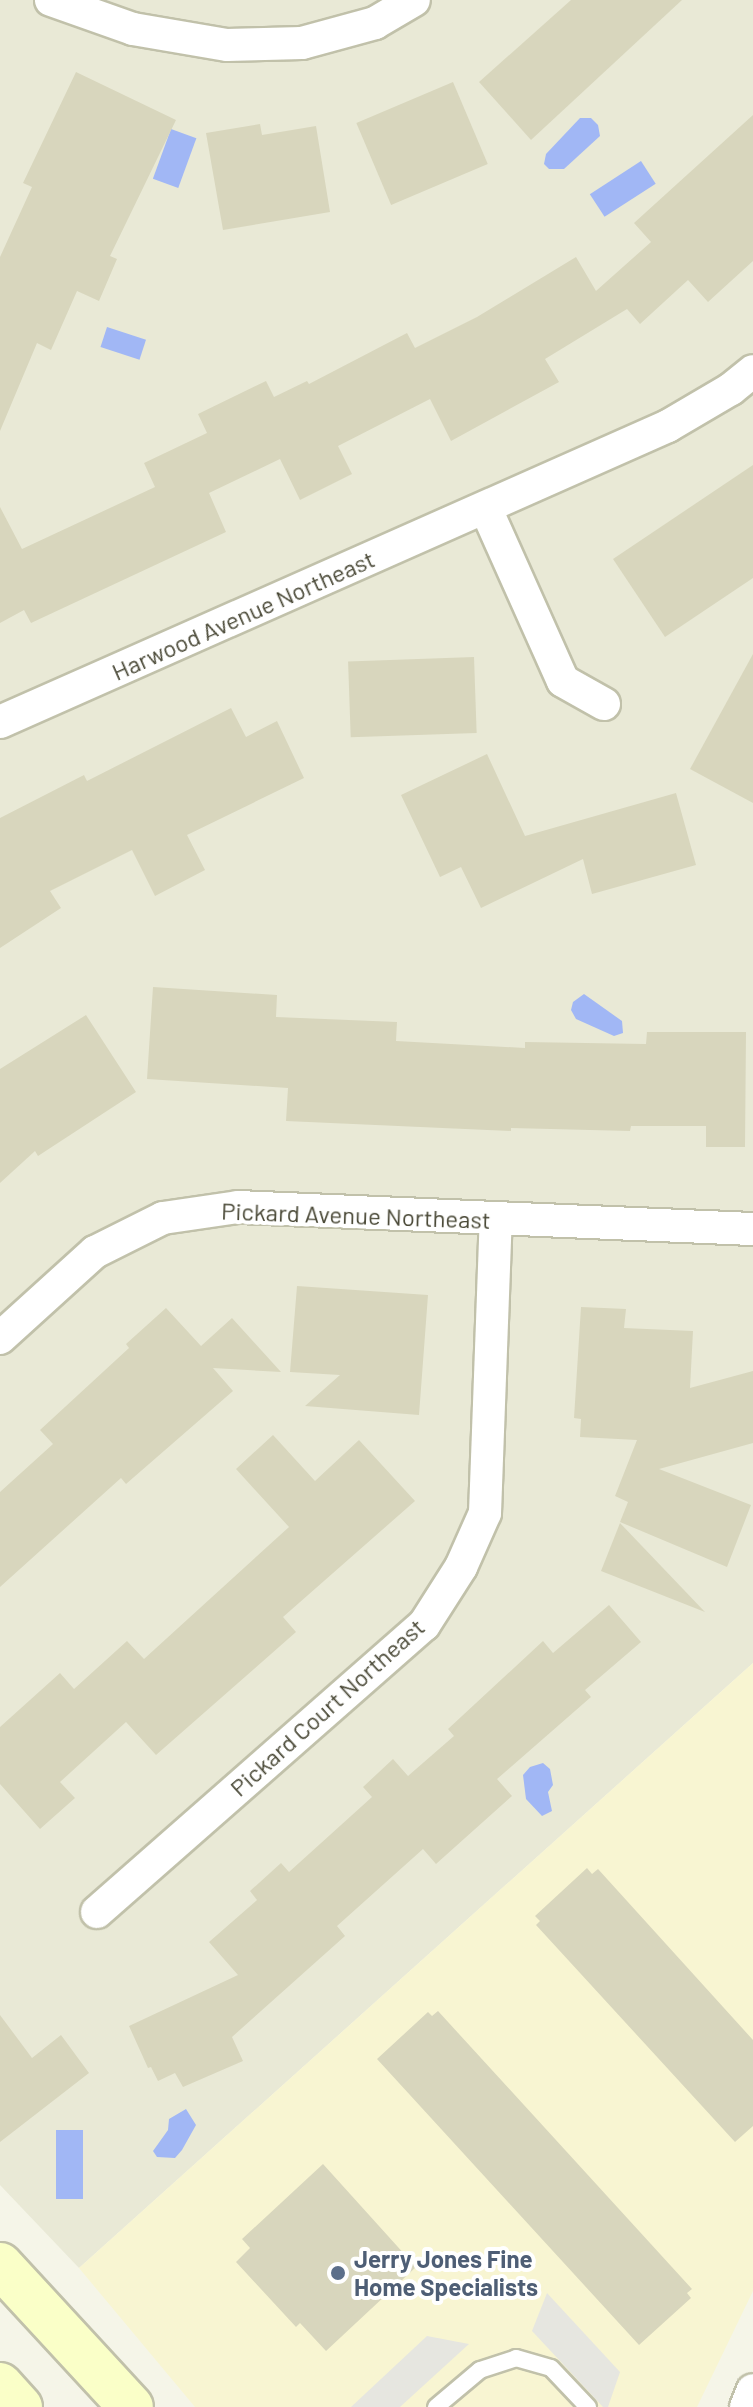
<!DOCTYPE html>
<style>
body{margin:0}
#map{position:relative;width:753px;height:2407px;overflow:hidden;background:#f5f5e8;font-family:Barlow,sans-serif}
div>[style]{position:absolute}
.residential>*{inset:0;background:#e9e9d6}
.commercial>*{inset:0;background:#f8f5d2}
.parking>*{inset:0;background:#e6e6e0}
.water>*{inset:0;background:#a1b7f5;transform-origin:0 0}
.building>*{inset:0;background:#d8d6bd;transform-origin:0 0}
.roads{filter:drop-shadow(2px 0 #c1c1aa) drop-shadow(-2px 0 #c1c1aa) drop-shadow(0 2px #c1c1aa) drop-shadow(0 -2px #c1c1aa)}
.service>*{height:16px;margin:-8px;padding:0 8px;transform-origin:8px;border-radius:8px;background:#fff}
.minor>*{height:32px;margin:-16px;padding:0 16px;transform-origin:16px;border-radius:16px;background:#fff}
.secondary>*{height:44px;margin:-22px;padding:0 22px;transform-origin:22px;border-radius:22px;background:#faffc8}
.dots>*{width:22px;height:22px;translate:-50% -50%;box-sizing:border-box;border:4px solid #fff;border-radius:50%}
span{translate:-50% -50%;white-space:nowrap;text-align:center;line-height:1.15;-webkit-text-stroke:8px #fff;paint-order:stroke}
.street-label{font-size:24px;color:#494836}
.service-label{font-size:24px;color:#4e5e75;font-weight:700}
.left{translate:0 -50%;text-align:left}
</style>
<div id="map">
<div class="residential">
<div style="clip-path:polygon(0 0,753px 0,753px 1663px,79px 2268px,0 2185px)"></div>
</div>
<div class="commercial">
<div style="clip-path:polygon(753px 1663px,753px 2291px,697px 2407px,195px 2407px,79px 2268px)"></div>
</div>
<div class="parking">
<div style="clip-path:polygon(547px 2293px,620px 2372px,608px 2407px,603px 2407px,532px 2331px)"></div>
<div style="clip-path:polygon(427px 2336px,469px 2344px,400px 2407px,351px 2407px)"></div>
</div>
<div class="water">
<div style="clip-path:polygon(580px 118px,591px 118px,598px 125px,600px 136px,564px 169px,549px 169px,544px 164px,546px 154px)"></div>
<div style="left:171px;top:129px;width:27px;height:53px;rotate:20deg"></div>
<div style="left:641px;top:161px;width:27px;height:61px;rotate:57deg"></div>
<div style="left:107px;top:327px;width:41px;height:21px;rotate:18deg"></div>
<div style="clip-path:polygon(584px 994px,622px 1021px,623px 1033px,614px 1036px,576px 1019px,571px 1010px,573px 1002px)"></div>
<div style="clip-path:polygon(543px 1763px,550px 1769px,553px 1785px,548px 1792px,552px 1811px,542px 1816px,526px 1799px,523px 1775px,530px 1767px)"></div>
<div style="clip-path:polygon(186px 2109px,196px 2125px,182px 2150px,175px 2158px,157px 2157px,153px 2151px,168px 2130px,169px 2119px)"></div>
<div style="left:56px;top:2130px;width:27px;height:69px"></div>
</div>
<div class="building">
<div style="clip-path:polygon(571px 0,682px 0,531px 140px,479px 82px)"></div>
<div style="clip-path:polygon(76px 72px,176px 120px,110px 256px,117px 259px,99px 301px,77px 291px,51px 350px,37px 343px,0 431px,0 257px,32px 187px,23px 183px)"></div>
<div style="left:453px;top:82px;width:89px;height:105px;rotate:67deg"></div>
<div style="clip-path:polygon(753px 115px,753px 261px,708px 302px,688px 280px,640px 324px,627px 309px,545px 359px,559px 382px,451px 441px,430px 399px,338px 446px,352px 474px,300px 500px,280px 459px,209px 493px,226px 532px,31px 623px,24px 610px,0 623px,0 507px,22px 549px,155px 487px,144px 463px,207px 433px,198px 414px,266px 381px,274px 397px,307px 381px,309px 384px,407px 333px,415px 348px,477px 317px,576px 257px,596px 291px,651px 242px,634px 223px)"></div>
<div style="clip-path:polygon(260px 124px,262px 135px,316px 126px,330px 212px,223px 230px,206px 133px)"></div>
<div style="clip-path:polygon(753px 465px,753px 578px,665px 637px,613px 559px)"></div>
<div style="clip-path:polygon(753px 654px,753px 803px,690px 769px)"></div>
<div style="left:474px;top:657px;width:76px;height:126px;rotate:88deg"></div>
<div style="clip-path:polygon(231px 708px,246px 737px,277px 721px,304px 778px,187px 835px,205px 870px,155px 896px,132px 850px,50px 891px,61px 908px,0 948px,0 818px,84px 775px,87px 781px)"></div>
<div style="clip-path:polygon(487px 754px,525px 836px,676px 793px,696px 865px,592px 894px,583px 859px,481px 908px,461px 867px,440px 877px,401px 795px)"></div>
<div style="clip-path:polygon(153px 987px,277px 995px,276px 1017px,397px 1022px,396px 1041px,525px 1048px,525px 1042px,646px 1044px,647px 1032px,746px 1032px,745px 1147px,706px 1147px,706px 1126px,631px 1126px,630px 1131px,511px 1128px,511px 1131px,286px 1121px,288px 1088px,147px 1079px)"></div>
<div style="clip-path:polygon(86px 1015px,136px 1092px,38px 1156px,35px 1151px,0 1183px,0 1069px)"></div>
<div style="clip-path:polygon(297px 1286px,428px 1295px,419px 1415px,305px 1406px,340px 1375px,290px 1372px)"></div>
<div style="clip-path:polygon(581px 1307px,626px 1309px,624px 1328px,693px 1331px,690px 1388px,753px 1371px,753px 1443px,659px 1469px,751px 1505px,727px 1567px,620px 1522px,628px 1502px,615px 1496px,637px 1440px,580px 1437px,581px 1419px,574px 1418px)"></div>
<div style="clip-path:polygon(166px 1308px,201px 1346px,232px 1318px,281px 1372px,213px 1368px,233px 1391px,126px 1484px,121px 1478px,0 1587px,0 1492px,53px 1444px,40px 1430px,129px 1348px,126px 1344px)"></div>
<div style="clip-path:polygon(273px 1435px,315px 1481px,359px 1440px,415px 1501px,283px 1617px,296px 1632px,156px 1755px,126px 1722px,60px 1782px,75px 1798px,40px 1829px,0 1784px,0 1727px,60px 1673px,74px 1689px,127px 1641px,144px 1659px,289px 1527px,236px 1469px)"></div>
<div style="clip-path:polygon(620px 1523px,705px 1612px,601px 1571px)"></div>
<div style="clip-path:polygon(609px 1605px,641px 1642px,585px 1690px,591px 1697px,497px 1779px,512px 1796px,436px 1864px,423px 1849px,337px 1926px,345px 1936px,232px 2037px,243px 2061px,183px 2087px,175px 2073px,158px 2081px,151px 2067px,148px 2068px,129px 2026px,238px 1975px,209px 1942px,257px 1900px,250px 1891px,281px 1863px,289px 1872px,372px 1797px,363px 1787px,393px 1759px,408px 1776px,454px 1736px,448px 1729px,543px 1641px,553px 1653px)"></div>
<div style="clip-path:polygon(587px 1868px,592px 1874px,598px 1869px,753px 2040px,753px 2126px,735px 2142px,536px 1925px,540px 1921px,535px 1916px)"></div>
<div style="clip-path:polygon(438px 2011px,692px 2289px,687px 2293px,691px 2298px,639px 2345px,377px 2059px,428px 2012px,432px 2016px)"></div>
<div style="clip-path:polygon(0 2015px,32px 2058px,61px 2035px,89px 2073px,0 2142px)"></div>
<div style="clip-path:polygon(323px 2164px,416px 2267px,326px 2351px,300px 2323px,296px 2327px,236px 2262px,250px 2248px,242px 2239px)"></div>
</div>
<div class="roads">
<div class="service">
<div style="left:436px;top:2407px;width:57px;rotate:-40.1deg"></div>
<div style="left:480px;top:2370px;width:38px;rotate:-18deg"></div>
<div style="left:516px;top:2358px;width:36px;rotate:16deg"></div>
<div style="left:551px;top:2368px;width:54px;rotate:46.5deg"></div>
</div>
<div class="minor">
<div style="left:51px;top:0;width:87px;rotate:19.5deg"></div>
<div style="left:133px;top:29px;width:95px;rotate:9.7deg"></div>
<div style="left:227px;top:45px;width:75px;rotate:-1.5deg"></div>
<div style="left:302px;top:43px;width:76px;rotate:-15.3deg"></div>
<div style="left:375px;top:23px;width:45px;rotate:-30.5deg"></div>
<div style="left:486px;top:509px;width:188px;rotate:65.9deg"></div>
<div style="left:563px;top:681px;width:47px;rotate:29.3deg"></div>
<div style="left:0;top:722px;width:731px;rotate:-23.9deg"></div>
<div style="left:668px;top:426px;width:73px;rotate:-30.4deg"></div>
<div style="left:731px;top:389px;width:28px;rotate:-39deg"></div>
<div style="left:0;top:1338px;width:128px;rotate:-42.2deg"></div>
<div style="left:95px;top:1252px;width:76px;rotate:-26.6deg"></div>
<div style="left:163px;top:1218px;width:76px;rotate:-8.3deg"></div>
<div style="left:238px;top:1207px;width:515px;rotate:2.45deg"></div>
<div style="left:97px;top:1912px;width:435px;rotate:-41.3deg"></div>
<div style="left:424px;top:1625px;width:69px;rotate:-57.5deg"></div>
<div style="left:461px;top:1567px;width:59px;rotate:-66deg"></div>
<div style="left:485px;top:1513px;width:294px;rotate:-87.9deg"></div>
<div style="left:746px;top:2407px;width:18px;rotate:-68deg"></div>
</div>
<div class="secondary">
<div style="left:0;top:2265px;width:193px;rotate:47.3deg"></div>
<div style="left:0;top:2385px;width:30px;rotate:48deg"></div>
</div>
</div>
<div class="dots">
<div style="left:338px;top:2273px;background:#5c6f8a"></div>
</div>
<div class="street-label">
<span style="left:243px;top:615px;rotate:-24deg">Harwood Avenue Northeast</span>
<span style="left:356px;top:1215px;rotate:2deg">Pickard Avenue Northeast</span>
<span style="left:327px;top:1707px;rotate:-42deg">Pickard Court Northeast</span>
</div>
<div class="service-label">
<span class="left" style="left:354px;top:2273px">Jerry Jones Fine<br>Home Specialists</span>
</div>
</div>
